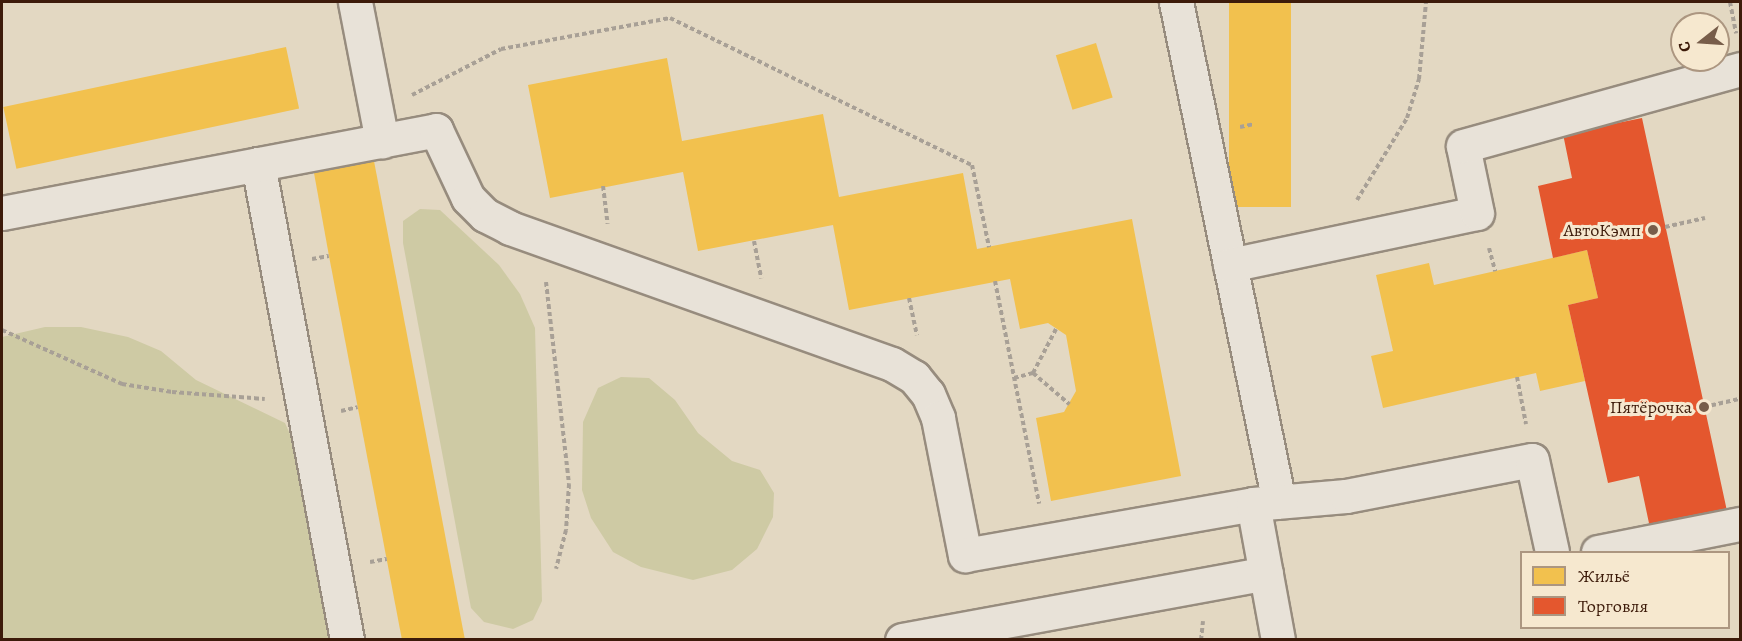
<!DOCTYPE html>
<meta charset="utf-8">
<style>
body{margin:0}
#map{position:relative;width:1742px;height:641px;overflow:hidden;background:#e3d8c2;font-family:Alegreya,serif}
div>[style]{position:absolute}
.green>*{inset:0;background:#cecaa4}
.homes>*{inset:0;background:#f2c14e;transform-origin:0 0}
.shops>*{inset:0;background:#e4572e}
.path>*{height:4px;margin-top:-2px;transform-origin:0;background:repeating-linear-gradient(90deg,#a8a096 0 4.5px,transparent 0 7.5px)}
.roads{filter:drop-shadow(2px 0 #978c7e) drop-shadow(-2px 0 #978c7e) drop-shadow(0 2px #978c7e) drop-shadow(0 -2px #978c7e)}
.minor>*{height:33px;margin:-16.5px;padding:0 16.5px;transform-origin:16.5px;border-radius:16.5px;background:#e8e2d8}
.dots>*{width:16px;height:16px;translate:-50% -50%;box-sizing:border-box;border:3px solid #f6e8cf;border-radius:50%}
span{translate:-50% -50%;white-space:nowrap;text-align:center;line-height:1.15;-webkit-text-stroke:6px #f6e8cf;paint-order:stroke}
.poi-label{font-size:18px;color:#3d1b0a}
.right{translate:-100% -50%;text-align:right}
.frame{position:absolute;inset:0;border:3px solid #3d1b0a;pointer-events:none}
.legend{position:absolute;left:1520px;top:551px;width:210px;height:78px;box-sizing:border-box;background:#f6e8cf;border:2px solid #ac9680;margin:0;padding:8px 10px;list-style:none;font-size:18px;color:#3d1b0a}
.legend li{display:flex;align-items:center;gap:12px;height:30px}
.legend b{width:30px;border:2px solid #ac9680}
.north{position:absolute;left:1670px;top:12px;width:60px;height:60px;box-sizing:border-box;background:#f6e8cf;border:2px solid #ac9680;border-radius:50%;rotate:253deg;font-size:16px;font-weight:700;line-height:24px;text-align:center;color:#3d1b0a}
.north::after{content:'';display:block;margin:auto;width:21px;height:27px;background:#775d4a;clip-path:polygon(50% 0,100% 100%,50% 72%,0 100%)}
</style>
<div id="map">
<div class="green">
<div style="clip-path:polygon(420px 209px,440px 210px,499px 265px,520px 294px,535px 328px,542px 601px,533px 620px,513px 629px,484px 622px,471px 608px,403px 243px,403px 221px)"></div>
<div style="clip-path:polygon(45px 327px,81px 327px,128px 337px,161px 351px,196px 380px,285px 423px,301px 459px,330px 613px,329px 639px,2px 639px,2px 337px)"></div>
<div style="clip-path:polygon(621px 377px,649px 378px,675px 400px,698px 433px,732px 461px,760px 470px,774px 493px,773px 517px,757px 549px,732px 570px,693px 580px,641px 567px,613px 552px,591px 518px,582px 490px,583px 422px,598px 388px)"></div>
</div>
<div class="homes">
<div style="left:1229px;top:2px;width:62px;height:205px"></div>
<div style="left:1096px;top:43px;width:57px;height:42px;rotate:73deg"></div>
<div style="left:286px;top:47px;width:63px;height:289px;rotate:78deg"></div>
<div style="clip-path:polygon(667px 58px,682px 141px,823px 114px,839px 197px,963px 173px,977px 249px,1132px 219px,1181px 476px,1051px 501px,1036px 418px,1064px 412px,1076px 391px,1066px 335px,1048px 323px,1020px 329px,1010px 279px,849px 310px,833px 225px,698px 251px,683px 172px,550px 198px,528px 85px)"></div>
<div style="clip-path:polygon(374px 161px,465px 640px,402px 640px,329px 256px,314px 173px)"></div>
<div style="clip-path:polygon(1587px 250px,1598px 298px,1568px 305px,1585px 381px,1540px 391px,1536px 373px,1383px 408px,1371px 356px,1393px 351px,1376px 275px,1429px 263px,1434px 285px)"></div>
</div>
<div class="shops">
<div style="clip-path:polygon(1642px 118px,1727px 511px,1650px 528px,1639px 476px,1608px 483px,1568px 305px,1598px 298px,1587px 250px,1553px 258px,1538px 186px,1572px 178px,1563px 134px)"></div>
</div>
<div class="path">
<div style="left:1730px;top:2px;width:32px;rotate:79deg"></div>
<div style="left:412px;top:95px;width:100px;rotate:-27.3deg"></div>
<div style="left:501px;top:49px;width:172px;rotate:-10.4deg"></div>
<div style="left:670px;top:18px;width:336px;rotate:26deg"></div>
<div style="left:972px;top:165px;width:84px;rotate:78.3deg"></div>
<div style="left:1240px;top:127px;width:14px;rotate:-12deg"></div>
<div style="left:603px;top:186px;width:38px;rotate:83deg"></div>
<div style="left:1357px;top:200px;width:96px;rotate:-58.6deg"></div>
<div style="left:1407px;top:118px;width:41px;rotate:-72.9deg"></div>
<div style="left:1419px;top:79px;width:77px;rotate:-84.8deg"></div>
<div style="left:1665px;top:227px;width:41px;rotate:-12.7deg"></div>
<div style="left:754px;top:241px;width:38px;rotate:79deg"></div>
<div style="left:1489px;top:248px;width:24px;rotate:75deg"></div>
<div style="left:312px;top:259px;width:17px;rotate:-10deg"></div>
<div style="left:995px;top:281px;width:227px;rotate:78.8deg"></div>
<div style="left:546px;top:282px;width:203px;rotate:83.5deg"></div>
<div style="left:569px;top:484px;width:46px;rotate:93.7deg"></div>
<div style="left:566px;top:530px;width:40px;rotate:104.4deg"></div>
<div style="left:909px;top:298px;width:38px;rotate:78deg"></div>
<div style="left:1056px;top:329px;width:50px;rotate:117.6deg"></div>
<div style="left:1033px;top:373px;width:48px;rotate:40.7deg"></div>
<div style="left:2px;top:330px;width:132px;rotate:24.2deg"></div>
<div style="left:122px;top:384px;width:51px;rotate:9.1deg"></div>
<div style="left:172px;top:392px;width:93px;rotate:4.3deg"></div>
<div style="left:1517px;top:377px;width:48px;rotate:79.2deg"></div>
<div style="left:1014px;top:378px;width:20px;rotate:-15deg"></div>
<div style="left:1704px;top:407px;width:37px;rotate:-13deg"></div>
<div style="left:341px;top:411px;width:17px;rotate:-13deg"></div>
<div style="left:370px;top:562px;width:17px;rotate:-10deg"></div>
<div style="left:1201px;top:640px;width:19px;rotate:-84deg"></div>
</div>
<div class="roads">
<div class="minor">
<div style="left:355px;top:2px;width:142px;rotate:79deg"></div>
<div style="left:1176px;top:2px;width:510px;rotate:78.36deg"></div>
<div style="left:258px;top:164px;width:484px;rotate:79.4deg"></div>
<div style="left:2px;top:213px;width:442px;rotate:-10.8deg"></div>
<div style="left:436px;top:130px;width:75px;rotate:64.8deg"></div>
<div style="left:468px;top:198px;width:24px;rotate:45deg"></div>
<div style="left:485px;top:215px;width:28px;rotate:27deg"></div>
<div style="left:510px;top:228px;width:405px;rotate:19.6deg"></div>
<div style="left:892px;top:364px;width:26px;rotate:31deg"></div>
<div style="left:914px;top:377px;width:22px;rotate:51deg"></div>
<div style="left:928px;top:394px;width:26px;rotate:67deg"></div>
<div style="left:938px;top:418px;width:140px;rotate:78.9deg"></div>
<div style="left:965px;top:555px;width:292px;rotate:-10deg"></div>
<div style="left:1230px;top:265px;width:252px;rotate:-11.9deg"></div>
<div style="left:1477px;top:213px;width:68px;rotate:-101.8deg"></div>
<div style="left:1463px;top:146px;width:288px;rotate:-15.5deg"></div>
<div style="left:1598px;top:552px;width:145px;rotate:-11.2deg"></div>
<div style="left:902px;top:640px;width:370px;rotate:-10.4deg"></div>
<div style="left:1278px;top:640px;width:138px;rotate:-100.4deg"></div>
<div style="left:1253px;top:504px;width:93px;rotate:-4.9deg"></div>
<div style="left:1346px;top:496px;width:189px;rotate:-11deg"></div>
<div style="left:1532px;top:460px;width:94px;rotate:77.7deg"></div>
</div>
</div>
<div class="dots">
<div style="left:1653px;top:230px;background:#775d4a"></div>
<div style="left:1704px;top:407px;background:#775d4a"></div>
</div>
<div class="poi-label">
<span class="right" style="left:1641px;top:230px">АвтоКэмп</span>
<span class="right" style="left:1692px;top:407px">Пятёрочка</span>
</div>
<div class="frame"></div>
<ul class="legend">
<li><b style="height:16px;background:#f2c14e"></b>Жильё</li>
<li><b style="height:16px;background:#e4572e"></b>Торговля</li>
</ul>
<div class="north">С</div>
</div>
